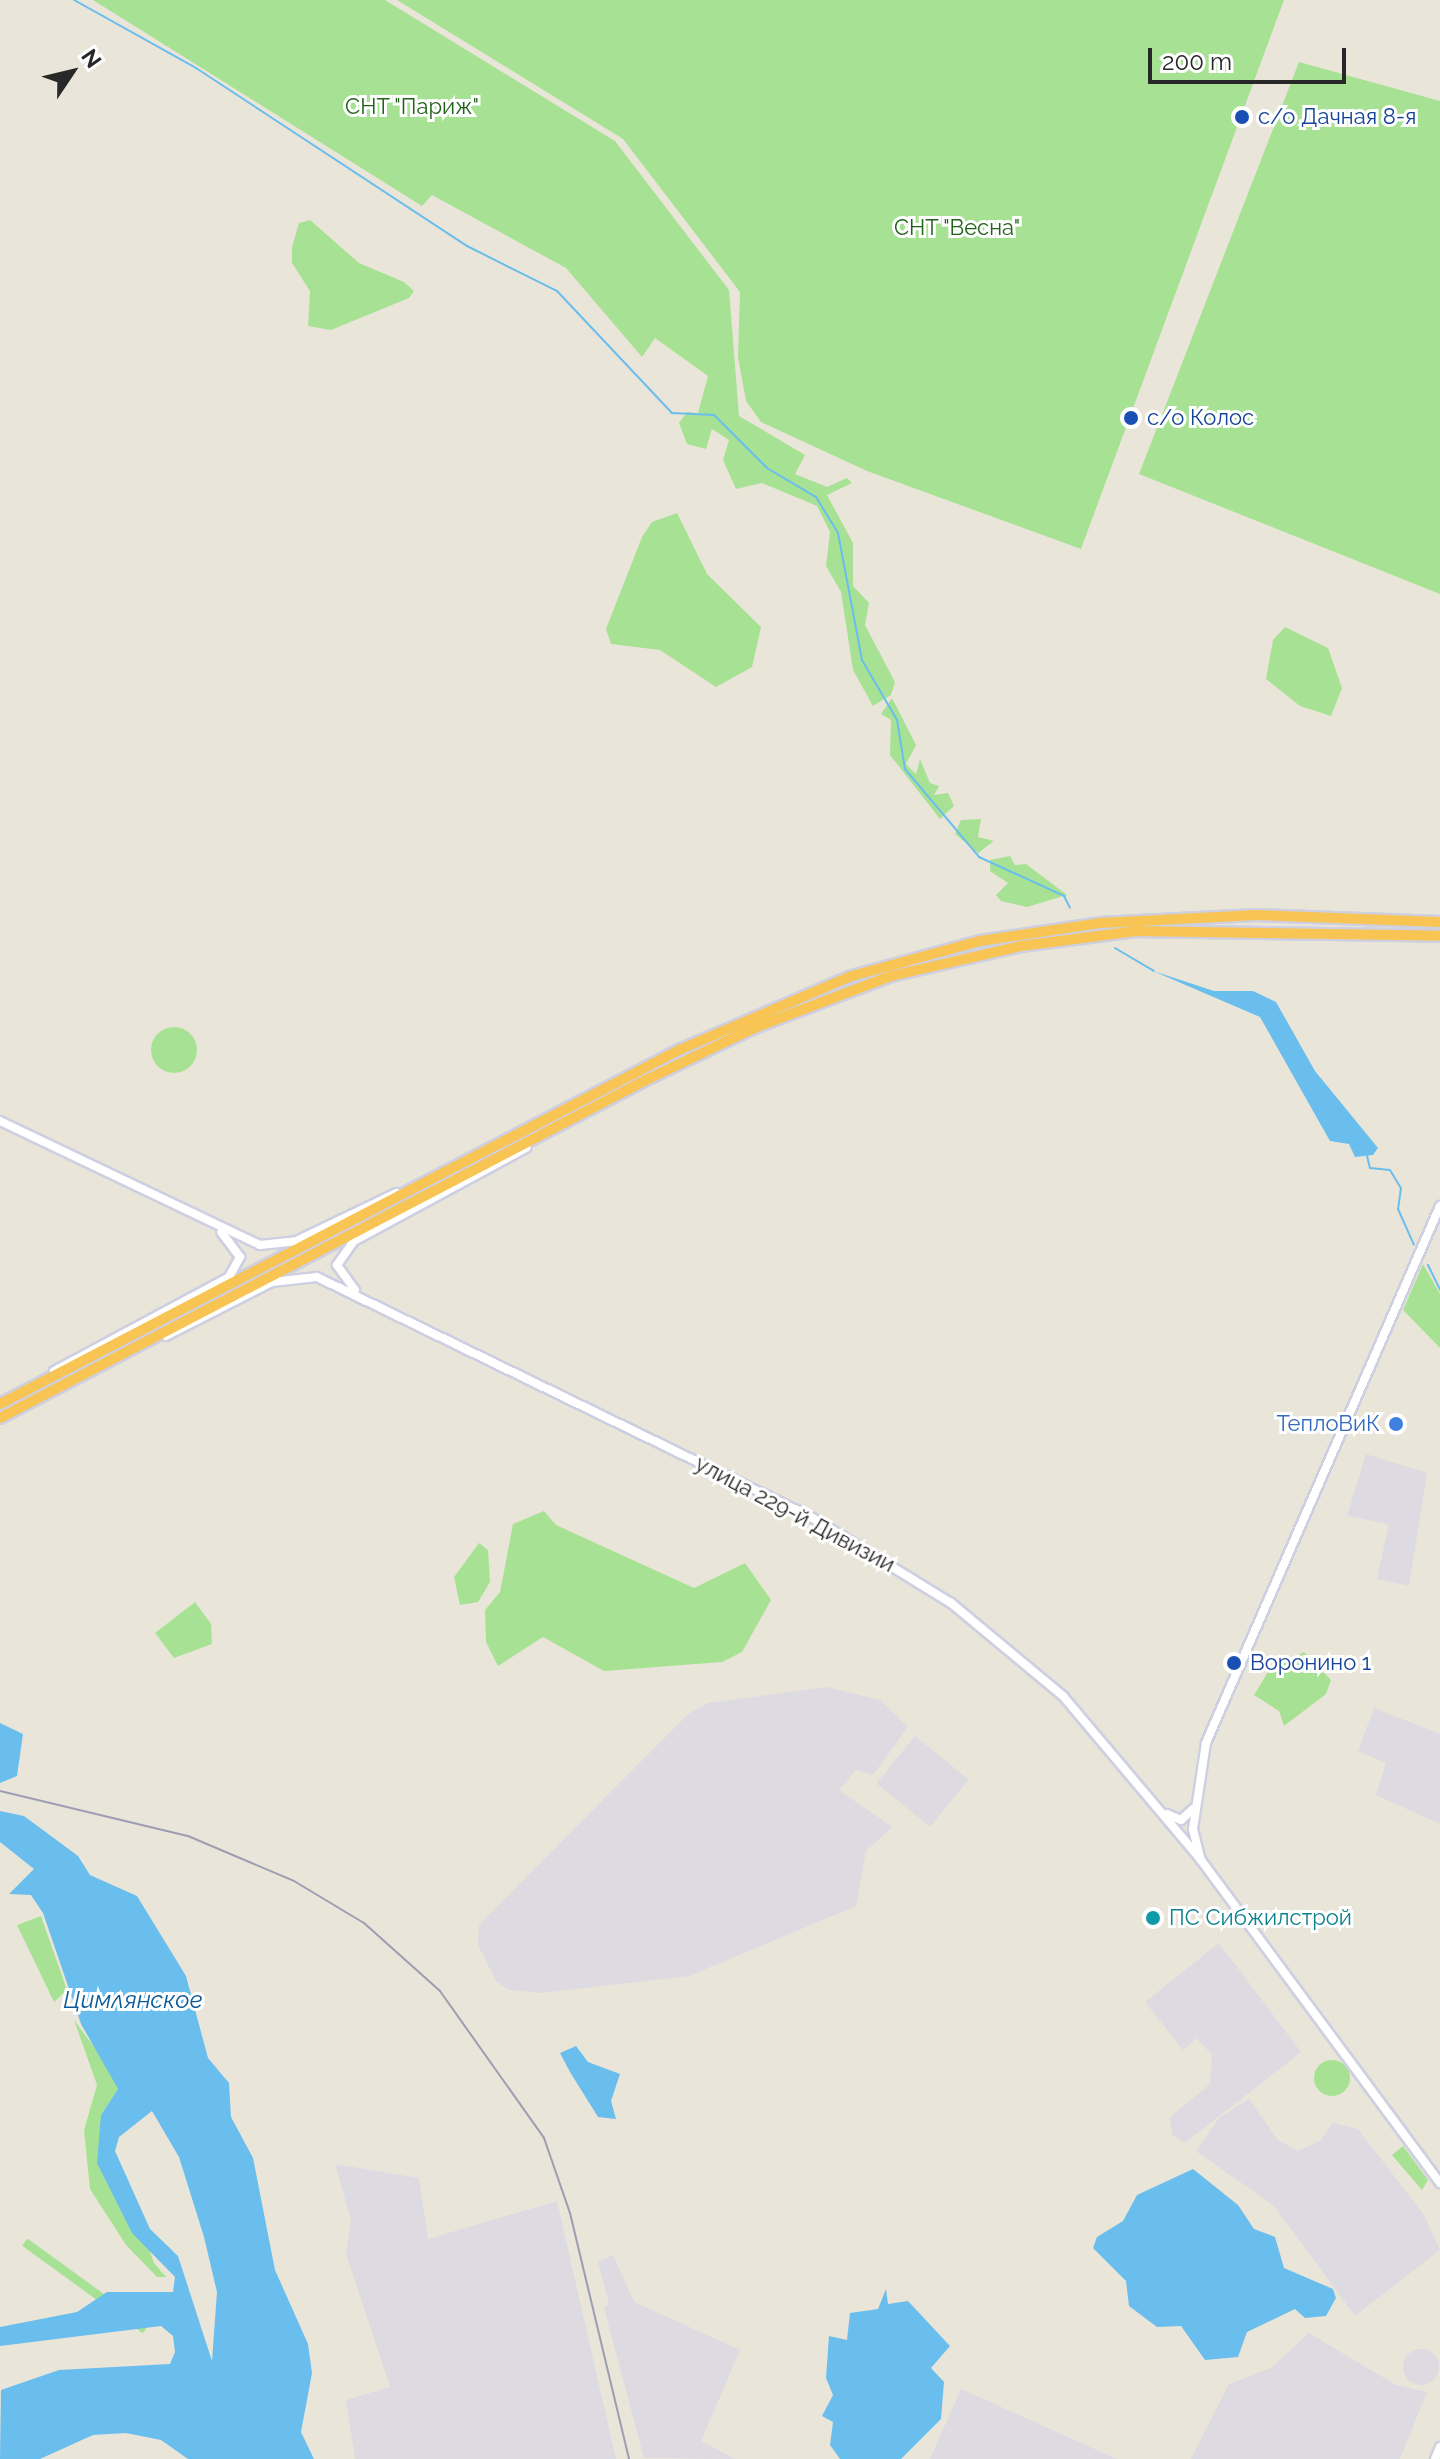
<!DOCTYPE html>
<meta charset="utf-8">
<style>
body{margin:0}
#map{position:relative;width:1440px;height:2459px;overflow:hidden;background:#eae5d9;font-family:Raleway,sans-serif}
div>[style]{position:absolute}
.industrial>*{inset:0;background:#dddae2;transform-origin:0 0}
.round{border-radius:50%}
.green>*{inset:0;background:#a7e294;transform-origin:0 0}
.water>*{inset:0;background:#6abeee}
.stream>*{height:2px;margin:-1px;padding:0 1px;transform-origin:1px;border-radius:1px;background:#6abeee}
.roads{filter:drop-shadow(2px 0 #ced0e1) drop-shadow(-2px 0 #ced0e1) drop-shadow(0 2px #ced0e1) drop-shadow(0 -2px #ced0e1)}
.tertiary>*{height:8px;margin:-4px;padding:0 4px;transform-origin:4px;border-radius:4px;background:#fff}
.trunk>*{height:10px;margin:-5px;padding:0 5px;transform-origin:5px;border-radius:5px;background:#f8c454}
.rail>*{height:2px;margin:-1px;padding:0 1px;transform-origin:1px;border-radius:1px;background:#9c9db2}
.dots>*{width:22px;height:22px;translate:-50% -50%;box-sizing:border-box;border:4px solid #fff;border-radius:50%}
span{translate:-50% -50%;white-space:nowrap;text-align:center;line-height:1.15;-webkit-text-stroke:6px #fff;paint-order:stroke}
.park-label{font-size:22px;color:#216319}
.transit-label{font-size:22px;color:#164399}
.left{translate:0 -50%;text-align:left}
.shop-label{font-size:22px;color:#366cbe}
.right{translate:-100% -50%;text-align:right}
.street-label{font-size:22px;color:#282828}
.culture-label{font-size:22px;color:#0d838f}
.water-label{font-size:24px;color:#0c5a97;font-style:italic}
.north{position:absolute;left:32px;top:32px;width:80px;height:80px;-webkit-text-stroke:6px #fff;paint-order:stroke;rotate:55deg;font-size:22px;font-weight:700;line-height:32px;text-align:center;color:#282828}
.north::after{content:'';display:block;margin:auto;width:28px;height:36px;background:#282828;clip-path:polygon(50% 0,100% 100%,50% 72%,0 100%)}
.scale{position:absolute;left:1148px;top:48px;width:198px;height:36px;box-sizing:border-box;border:4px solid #282828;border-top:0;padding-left:10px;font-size:24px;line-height:28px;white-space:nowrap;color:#282828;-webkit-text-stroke:6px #fff;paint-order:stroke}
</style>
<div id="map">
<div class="industrial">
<div style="clip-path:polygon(1366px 1454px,1427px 1473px,1409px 1586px,1377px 1579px,1389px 1524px,1347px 1516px)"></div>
<div style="clip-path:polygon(827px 1687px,880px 1700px,908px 1727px,873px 1775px,856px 1770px,839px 1790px,892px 1827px,866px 1851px,856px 1906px,689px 1976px,541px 1993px,509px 1990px,496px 1981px,478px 1945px,479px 1925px,688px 1714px,708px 1703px)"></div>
<div style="clip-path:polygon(1374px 1708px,1440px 1734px,1440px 1824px,1376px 1795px,1386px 1763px,1358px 1751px)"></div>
<div style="left:915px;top:1736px;width:69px;height:61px;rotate:39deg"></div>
<div style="clip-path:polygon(1219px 1943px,1301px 2052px,1185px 2143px,1172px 2135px,1170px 2117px,1210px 2084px,1212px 2055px,1197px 2038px,1183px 2050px,1145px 2002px)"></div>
<div style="clip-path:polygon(1249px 2099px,1278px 2140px,1298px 2151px,1320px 2141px,1333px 2123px,1358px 2129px,1424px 2215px,1440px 2250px,1355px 2316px,1274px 2206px,1196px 2151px,1219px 2118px)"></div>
<div style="clip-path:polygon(335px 2164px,419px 2178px,428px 2239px,557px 2201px,616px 2459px,355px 2459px,346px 2400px,390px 2387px,346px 2254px,351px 2220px)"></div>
<div style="clip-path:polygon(613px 2255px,634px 2302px,740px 2350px,701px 2441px,735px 2459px,644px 2458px,604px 2308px,609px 2304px,598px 2262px)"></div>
<div style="clip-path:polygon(1309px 2333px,1396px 2385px,1427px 2392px,1400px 2459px,1191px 2459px,1229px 2384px,1271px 2368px)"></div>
<div class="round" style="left:1403px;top:2349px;width:36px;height:36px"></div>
<div style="clip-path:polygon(961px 2389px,1117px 2459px,930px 2459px)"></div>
</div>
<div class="green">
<div style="clip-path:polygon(93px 0,385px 0,615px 141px,729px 290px,739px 416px,805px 455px,795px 474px,827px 487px,847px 478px,852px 483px,827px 495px,853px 543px,853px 586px,869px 603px,865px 625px,895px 682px,891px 695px,873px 706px,853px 670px,841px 592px,826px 566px,830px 532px,817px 506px,762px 483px,736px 489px,723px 460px,729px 440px,712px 429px,706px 449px,687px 444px,679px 423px,687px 412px,698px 413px,708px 376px,655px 338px,642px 357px,566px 268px,432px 195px,422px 206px)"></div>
<div style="clip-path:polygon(397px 0,1284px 0,1081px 549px,867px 471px,761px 422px,746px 401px,738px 357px,740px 292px,623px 139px)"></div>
<div style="clip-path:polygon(1299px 62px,1440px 101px,1440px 594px,1139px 474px)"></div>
<div style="clip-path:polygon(310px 220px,359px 263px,404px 282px,414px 291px,409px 298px,331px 330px,308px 326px,310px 291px,292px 263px,292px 247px,299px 223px)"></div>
<div style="clip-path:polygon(677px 513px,707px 574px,761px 627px,752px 667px,716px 687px,660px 650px,611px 644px,606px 629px,642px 537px,652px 522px)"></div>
<div style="clip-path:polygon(1285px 627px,1328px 648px,1342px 688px,1331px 716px,1300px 706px,1266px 679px,1273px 640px)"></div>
<div style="clip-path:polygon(892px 698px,916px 745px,906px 764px,916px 774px,920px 759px,930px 783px,939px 786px,934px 795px,948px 793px,954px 806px,940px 819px,890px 755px,891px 720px,881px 714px)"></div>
<div style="clip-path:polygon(981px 819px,978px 837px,994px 841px,978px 853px,955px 834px,961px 820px)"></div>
<div style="clip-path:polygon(1010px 856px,1015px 865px,1026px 864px,1067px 895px,1027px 907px,1001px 901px,996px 895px,1008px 883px,990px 871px,990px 860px)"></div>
<div class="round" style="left:151px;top:1027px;width:46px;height:46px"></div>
<div style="clip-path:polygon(1423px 1264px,1440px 1294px,1440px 1348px,1403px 1310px)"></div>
<div style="clip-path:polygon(544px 1511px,556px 1525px,694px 1588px,745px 1563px,771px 1600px,742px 1652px,722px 1662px,604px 1671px,543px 1637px,498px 1666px,486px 1642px,485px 1610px,500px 1592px,513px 1524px)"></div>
<div style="clip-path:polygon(479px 1543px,488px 1550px,490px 1582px,478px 1602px,460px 1605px,454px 1577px)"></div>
<div style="clip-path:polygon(195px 1602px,211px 1624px,212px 1644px,174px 1658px,155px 1633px)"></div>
<div style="clip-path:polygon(1304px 1652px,1331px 1680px,1326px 1694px,1284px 1726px,1279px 1711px,1254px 1695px,1268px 1672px)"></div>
<div style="clip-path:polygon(41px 1916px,67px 1990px,54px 2002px,17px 1925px)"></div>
<div style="clip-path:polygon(74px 2020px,114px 2074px,118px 2089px,101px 2115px,154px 2263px,166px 2277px,157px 2277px,126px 2245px,90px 2189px,84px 2130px,97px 2085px)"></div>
<div class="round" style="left:1314px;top:2060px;width:36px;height:36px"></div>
<div style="clip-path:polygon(1403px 2146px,1428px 2180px,1422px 2190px,1392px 2155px)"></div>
<div style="left:148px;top:2326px;width:9px;height:149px;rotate:126deg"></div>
</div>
<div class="water">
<div style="clip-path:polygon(1153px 971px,1214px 991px,1253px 991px,1276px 1002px,1315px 1071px,1378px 1148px,1373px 1155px,1355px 1157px,1349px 1144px,1330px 1141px,1260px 1017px)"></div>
<div style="clip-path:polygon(0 1723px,23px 1734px,17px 1776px,0 1783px)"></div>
<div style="clip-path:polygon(evenodd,0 1811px,24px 1816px,78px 1856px,90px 1875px,137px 1896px,186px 1976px,208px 2058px,229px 2083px,231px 2117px,253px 2158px,275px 2270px,308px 2344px,312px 2373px,301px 2432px,314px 2459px,188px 2459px,161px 2440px,126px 2433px,93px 2435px,40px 2459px,0 2459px,1px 2390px,59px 2370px,170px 2364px,175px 2352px,173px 2336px,161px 2326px,0 2346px,0 2327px,77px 2312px,107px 2292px,173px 2292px,175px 2277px,132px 2233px,97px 2163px,101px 2115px,118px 2089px,81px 2024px,43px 1913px,31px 1895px,9px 1894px,34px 1869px,0 1842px,0 1811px,152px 2111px,179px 2157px,204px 2237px,217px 2292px,212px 2361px,178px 2256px,150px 2229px,115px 2151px,119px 2137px,152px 2111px)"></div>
<div style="clip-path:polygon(576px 2046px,588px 2062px,620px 2074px,611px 2101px,616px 2119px,598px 2117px,570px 2072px,560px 2053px)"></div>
<div style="clip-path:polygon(1193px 2169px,1238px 2205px,1254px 2229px,1275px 2237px,1284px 2268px,1333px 2289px,1336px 2298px,1326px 2316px,1305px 2318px,1295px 2309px,1247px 2332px,1238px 2357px,1205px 2360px,1181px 2326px,1157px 2327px,1129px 2306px,1126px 2281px,1093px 2248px,1097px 2237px,1123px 2221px,1137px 2195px)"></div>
<div style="clip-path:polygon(886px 2289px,888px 2304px,908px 2301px,950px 2346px,931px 2368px,944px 2382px,941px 2419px,901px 2459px,840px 2459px,830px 2445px,833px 2422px,822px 2416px,833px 2395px,826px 2378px,829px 2336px,847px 2340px,850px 2313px,878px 2309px)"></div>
</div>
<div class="stream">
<div style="left:74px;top:0;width:140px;rotate:29.1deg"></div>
<div style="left:196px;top:68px;width:324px;rotate:33.3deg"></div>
<div style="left:467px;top:246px;width:101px;rotate:26.6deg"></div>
<div style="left:557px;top:291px;width:168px;rotate:46.7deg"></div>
<div style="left:672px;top:413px;width:42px;rotate:2.7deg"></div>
<div style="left:714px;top:415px;width:75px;rotate:45deg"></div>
<div style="left:767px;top:468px;width:57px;rotate:30.6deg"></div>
<div style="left:816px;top:497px;width:42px;rotate:58.6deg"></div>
<div style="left:838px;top:533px;width:129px;rotate:79.3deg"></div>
<div style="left:862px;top:660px;width:69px;rotate:59.7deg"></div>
<div style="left:897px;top:720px;width:50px;rotate:80.7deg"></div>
<div style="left:905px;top:769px;width:115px;rotate:49.9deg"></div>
<div style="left:979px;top:857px;width:94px;rotate:24.6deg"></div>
<div style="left:1064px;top:896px;width:13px;rotate:63deg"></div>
<div style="left:1115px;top:948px;width:45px;rotate:30.5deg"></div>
<div style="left:1367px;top:1156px;width:12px;rotate:76deg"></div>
<div style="left:1370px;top:1168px;width:20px;rotate:6deg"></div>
<div style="left:1390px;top:1170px;width:21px;rotate:59deg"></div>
<div style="left:1401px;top:1188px;width:21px;rotate:98deg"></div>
<div style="left:1398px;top:1209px;width:39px;rotate:66deg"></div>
<div style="left:1428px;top:1265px;width:28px;rotate:64deg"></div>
</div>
<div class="roads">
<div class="tertiary">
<div style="left:0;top:1121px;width:288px;rotate:25.5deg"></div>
<div style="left:260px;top:1245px;width:36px;rotate:-6deg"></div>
<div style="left:296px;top:1241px;width:111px;rotate:-25.6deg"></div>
<div style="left:1440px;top:1206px;width:586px;rotate:113.55deg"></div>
<div style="left:1206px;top:1743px;width:87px;rotate:98.6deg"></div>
<div style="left:1193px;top:1829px;width:32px;rotate:76deg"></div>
<div style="left:1201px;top:1860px;width:402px;rotate:53.5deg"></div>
<div style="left:355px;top:1290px;width:31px;rotate:-126deg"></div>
<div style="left:337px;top:1265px;width:29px;rotate:-55deg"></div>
<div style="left:354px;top:1241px;width:196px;rotate:-28.4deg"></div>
<div style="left:166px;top:1336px;width:119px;rotate:-27deg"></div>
<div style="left:272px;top:1282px;width:45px;rotate:-6.3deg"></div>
<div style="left:317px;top:1277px;width:549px;rotate:25.91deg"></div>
<div style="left:811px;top:1517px;width:164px;rotate:31.6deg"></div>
<div style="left:951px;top:1603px;width:146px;rotate:39.7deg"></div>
<div style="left:1063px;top:1696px;width:214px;rotate:49.9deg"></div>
<div style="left:54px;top:1371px;width:199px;rotate:-28.2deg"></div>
<div style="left:229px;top:1277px;width:23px;rotate:-61deg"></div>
<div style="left:240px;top:1257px;width:31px;rotate:-127deg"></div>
<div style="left:1167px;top:1814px;width:15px;rotate:23deg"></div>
<div style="left:1181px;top:1820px;width:16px;rotate:-43deg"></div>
<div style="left:1435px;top:2459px;width:13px;rotate:-67deg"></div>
</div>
<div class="trunk">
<div style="left:0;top:1404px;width:766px;rotate:-27.54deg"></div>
<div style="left:679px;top:1050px;width:188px;rotate:-23.2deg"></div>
<div style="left:852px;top:976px;width:133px;rotate:-15.3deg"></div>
<div style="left:980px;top:941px;width:121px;rotate:-8.5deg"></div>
<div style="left:1100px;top:923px;width:157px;rotate:-2.9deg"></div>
<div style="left:1257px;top:915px;width:183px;rotate:2.2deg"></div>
<div style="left:0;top:1418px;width:729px;rotate:-27.62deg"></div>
<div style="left:646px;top:1080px;width:120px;rotate:-25.7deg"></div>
<div style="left:754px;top:1028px;width:147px;rotate:-20.8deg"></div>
<div style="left:891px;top:976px;width:133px;rotate:-13deg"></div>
<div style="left:1021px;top:946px;width:116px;rotate:-7.4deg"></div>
<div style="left:1136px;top:931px;width:304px;rotate:0.9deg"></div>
</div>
</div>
<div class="rail">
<div style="left:0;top:1791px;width:193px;rotate:13.5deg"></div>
<div style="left:188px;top:1836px;width:115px;rotate:23deg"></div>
<div style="left:294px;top:1881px;width:82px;rotate:31deg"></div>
<div style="left:364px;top:1923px;width:102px;rotate:41.8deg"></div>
<div style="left:440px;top:1991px;width:180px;rotate:54.7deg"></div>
<div style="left:544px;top:2138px;width:79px;rotate:70.9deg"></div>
<div style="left:570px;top:2213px;width:253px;rotate:76.5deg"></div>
</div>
<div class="dots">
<div style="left:1242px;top:117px;background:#1a4fb4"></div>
<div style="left:1131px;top:418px;background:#1a4fb4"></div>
<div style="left:1396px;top:1424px;background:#3f7fe0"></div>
<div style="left:1234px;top:1663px;background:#1a4fb4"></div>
<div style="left:1153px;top:1918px;background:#0f9aa8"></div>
</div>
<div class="park-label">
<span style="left:412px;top:107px">СНТ "Париж"</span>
<span style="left:957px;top:228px">СНТ "Весна"</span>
</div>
<div class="transit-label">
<span class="left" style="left:1258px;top:117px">с/о Дачная 8-я</span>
<span class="left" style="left:1147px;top:418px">с/о Колос</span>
<span class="left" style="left:1250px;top:1663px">Воронино 1</span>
</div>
<div class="shop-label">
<span class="right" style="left:1380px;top:1424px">ТеплоВиК</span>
</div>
<div class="street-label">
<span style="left:795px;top:1514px;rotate:28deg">улица 229-й Дивизии</span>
</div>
<div class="culture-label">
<span class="left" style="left:1169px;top:1918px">ПС Сибжилстрой</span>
</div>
<div class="water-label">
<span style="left:133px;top:2000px">Цимлянское</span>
</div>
<div class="north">N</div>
<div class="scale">200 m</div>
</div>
